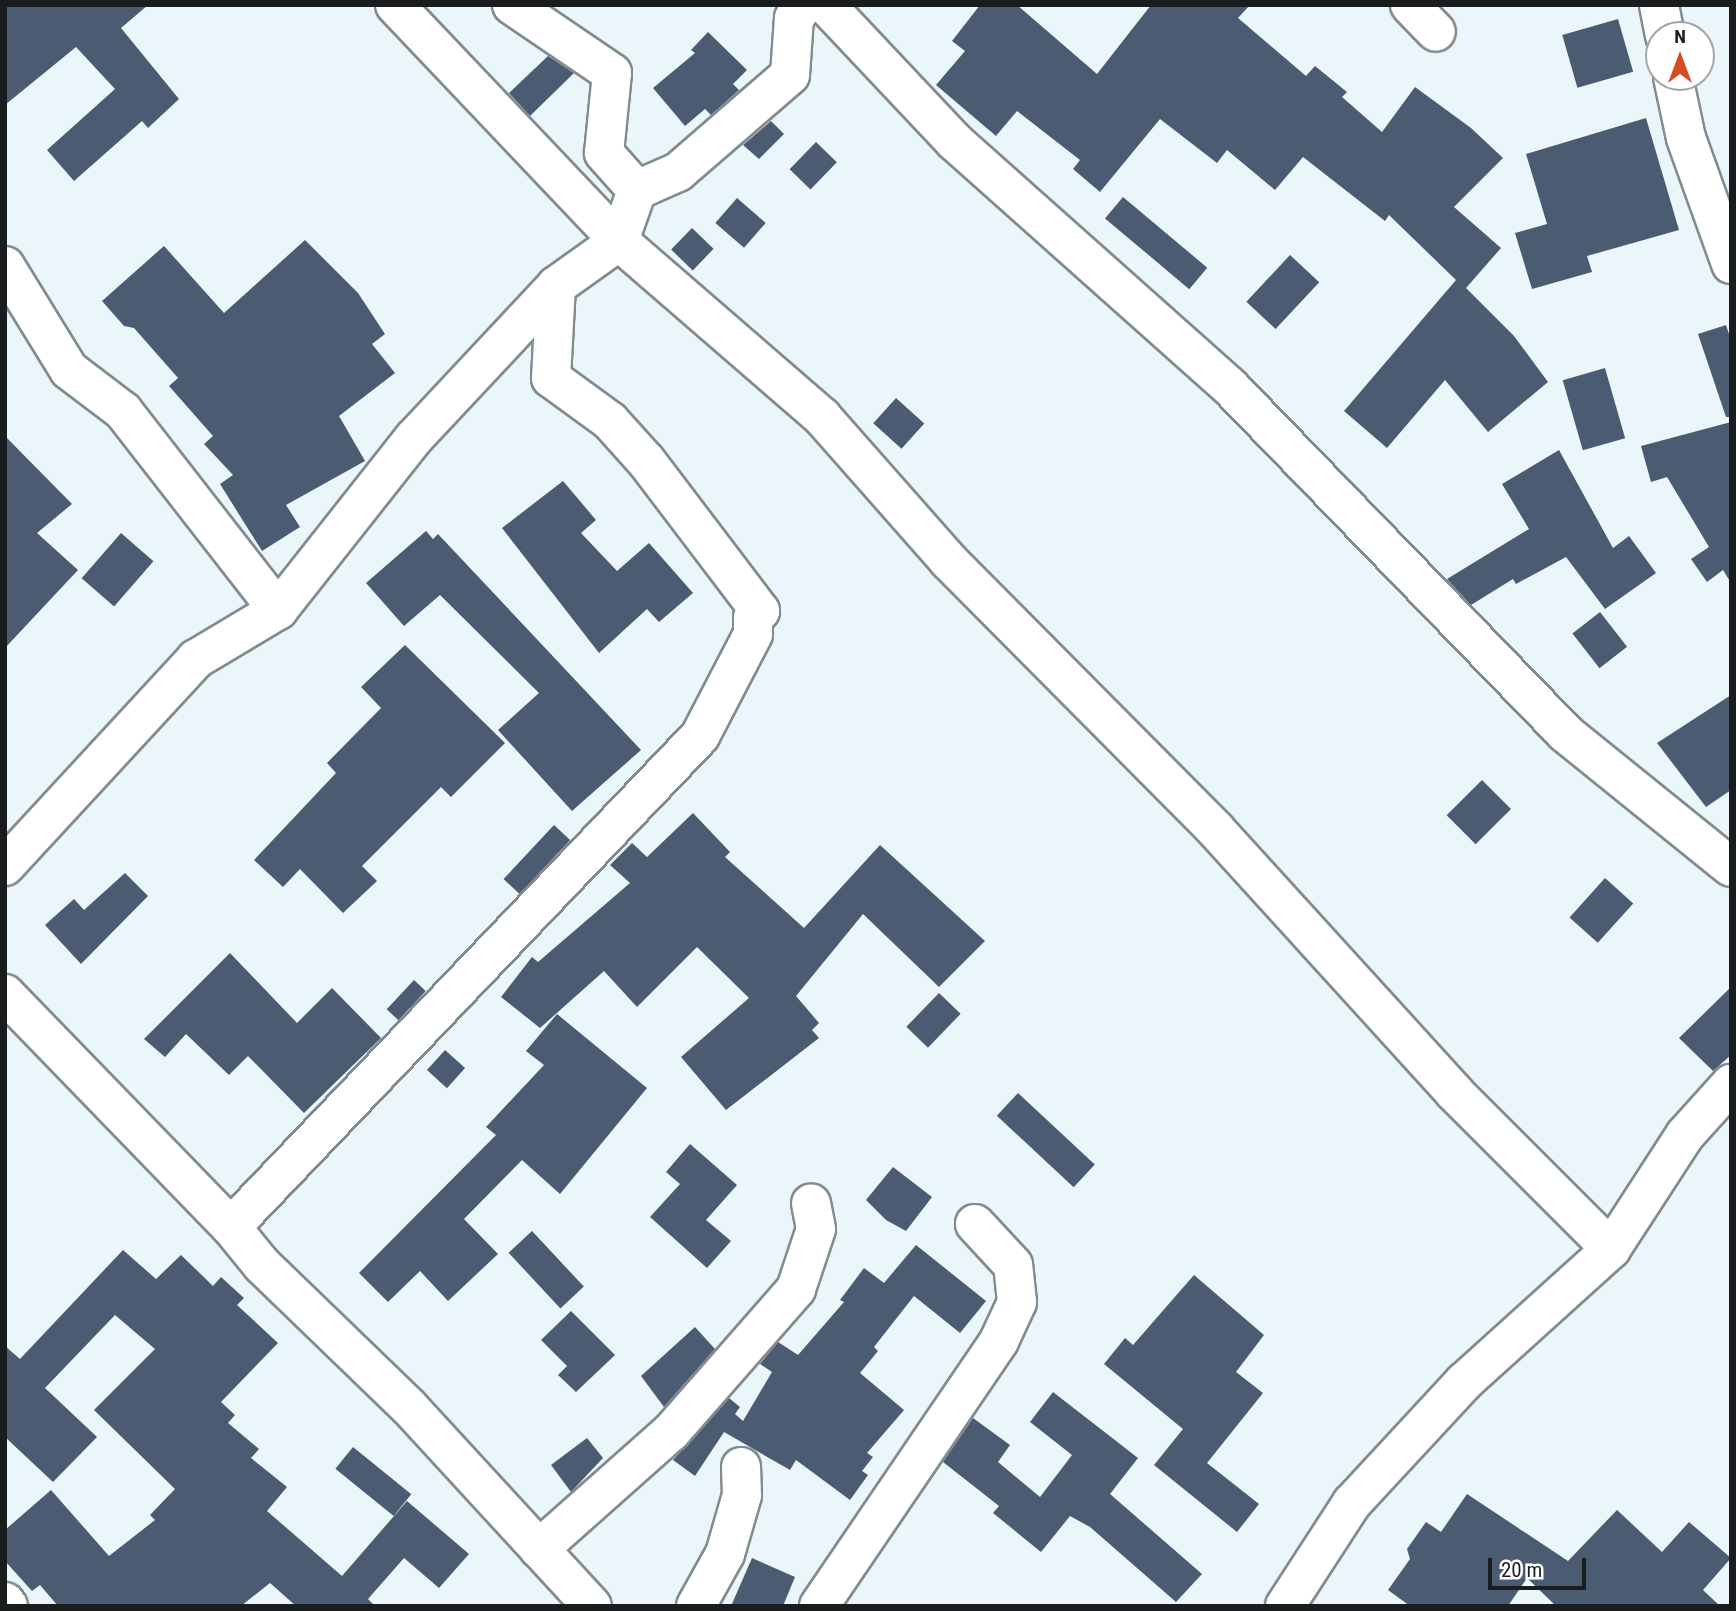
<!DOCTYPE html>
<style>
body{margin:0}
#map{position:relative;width:1736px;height:1611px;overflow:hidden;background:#ebf6fa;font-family:"Roboto Condensed",sans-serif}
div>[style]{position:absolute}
.building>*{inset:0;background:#4b5b72;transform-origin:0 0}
.roads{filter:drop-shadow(2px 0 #828b8f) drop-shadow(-2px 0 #828b8f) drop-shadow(0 2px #828b8f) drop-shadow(0 -2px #828b8f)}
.street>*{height:38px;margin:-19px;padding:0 19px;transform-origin:19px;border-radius:19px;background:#fff}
span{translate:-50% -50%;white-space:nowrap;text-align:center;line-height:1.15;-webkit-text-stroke:7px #fff;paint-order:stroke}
.frame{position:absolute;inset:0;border:7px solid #191d1e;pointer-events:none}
.north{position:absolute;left:1645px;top:21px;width:70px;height:70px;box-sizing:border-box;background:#fff;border:2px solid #a3a5a5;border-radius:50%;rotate:0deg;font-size:19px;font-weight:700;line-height:28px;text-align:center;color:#191d1e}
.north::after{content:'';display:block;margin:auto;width:24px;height:32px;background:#d54c24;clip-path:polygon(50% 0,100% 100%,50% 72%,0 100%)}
.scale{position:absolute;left:1488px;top:1558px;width:98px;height:32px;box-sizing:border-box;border:4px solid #191d1e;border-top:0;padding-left:9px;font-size:21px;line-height:24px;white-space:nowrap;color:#191d1e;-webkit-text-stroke:5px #fff;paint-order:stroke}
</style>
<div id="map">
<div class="building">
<div style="clip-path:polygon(5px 5px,148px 5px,121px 28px,179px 99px,148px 128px,142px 121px,74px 181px,47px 150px,115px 89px,76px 47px,5px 105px)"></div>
<div style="clip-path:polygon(980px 5px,1017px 5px,1097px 74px,1151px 5px,1250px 5px,1238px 18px,1306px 76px,1315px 66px,1347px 92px,1342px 97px,1382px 132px,1415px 87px,1471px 128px,1503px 158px,1454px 207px,1501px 248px,1466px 288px,1514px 336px,1548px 382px,1488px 432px,1445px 380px,1387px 448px,1344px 411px,1456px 280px,1389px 215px,1385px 221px,1303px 157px,1275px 190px,1227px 150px,1217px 163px,1160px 119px,1100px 192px,1073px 169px,1080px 160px,1017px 111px,996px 136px,936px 85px,965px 51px,952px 41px)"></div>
<div style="left:1618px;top:19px;width:55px;height:58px;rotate:74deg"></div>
<div style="clip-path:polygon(708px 32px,747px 70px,733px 84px,739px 90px,711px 115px,705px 109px,685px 126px,653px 88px,695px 53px,691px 50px)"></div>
<div style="clip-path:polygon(548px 56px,574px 73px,530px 116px,509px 93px)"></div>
<div style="clip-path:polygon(1646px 118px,1679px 230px,1587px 256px,1592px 272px,1532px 289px,1515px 233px,1547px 224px,1526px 154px)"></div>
<div style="clip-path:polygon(771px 121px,784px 134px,759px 159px,743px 145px)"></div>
<div style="left:816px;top:142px;width:29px;height:38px;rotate:44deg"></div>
<div style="left:1123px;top:197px;width:110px;height:28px;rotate:40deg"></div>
<div style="left:737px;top:198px;width:38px;height:33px;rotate:41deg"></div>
<div style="left:692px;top:228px;width:30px;height:30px;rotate:44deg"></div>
<div style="clip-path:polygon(305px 240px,358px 293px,385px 334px,372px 344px,395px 373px,339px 416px,365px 461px,286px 505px,300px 527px,262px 551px,220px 484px,233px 475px,204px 444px,213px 436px,169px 386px,178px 378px,134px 328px,124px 326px,102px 301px,164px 246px,224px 313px)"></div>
<div style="left:1290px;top:255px;width:40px;height:64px;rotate:43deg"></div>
<div style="clip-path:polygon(1726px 325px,1731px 340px,1731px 417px,1726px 417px,1698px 334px)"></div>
<div style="left:1605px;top:368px;width:73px;height:44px;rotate:74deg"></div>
<div style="left:896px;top:398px;width:38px;height:34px;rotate:42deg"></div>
<div style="clip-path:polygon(1731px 422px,1731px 583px,1723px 570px,1707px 582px,1691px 559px,1709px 547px,1667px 477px,1651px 482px,1641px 446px)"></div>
<div style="clip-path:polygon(5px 436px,72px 504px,37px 533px,78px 570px,5px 648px)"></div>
<div style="clip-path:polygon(1559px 450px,1613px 548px,1629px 536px,1656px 573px,1605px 609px,1566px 557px,1516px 584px,1513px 579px,1471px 605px,1447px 579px,1529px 529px,1502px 484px)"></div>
<div style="clip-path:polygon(563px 481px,596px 520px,581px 533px,617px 571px,649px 543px,693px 593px,659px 622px,647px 609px,599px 653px,502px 528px)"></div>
<div style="clip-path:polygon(426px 531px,433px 539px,438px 534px,641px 750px,572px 811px,498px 730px,539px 693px,440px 595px,404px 626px,366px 583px)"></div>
<div style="left:121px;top:533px;width:43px;height:60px;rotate:41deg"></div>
<div style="left:1600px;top:612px;width:44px;height:35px;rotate:52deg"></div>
<div style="clip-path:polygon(405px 645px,505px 743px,451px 797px,441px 787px,362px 866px,377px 881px,343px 913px,300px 869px,283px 887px,254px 860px,336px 773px,327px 763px,381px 708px,361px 687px)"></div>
<div style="clip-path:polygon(1731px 695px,1731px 790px,1706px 807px,1657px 743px)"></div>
<div style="left:1482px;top:780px;width:41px;height:50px;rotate:45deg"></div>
<div style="clip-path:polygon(693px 813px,730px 852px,725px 857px,804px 928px,880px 845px,985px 941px,939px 987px,863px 914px,796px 996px,819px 1023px,812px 1030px,819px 1038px,726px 1110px,681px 1057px,749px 998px,697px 947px,637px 1007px,604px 971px,540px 1028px,501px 997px,532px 957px,538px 962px,630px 883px,610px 865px,632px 843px,647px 857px)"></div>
<div style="left:554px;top:825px;width:22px;height:74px;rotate:43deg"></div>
<div style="clip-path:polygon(125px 873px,148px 896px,81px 964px,45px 925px,74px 899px,84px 910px)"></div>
<div style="left:1605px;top:878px;width:38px;height:53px;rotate:42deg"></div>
<div style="clip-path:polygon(230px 953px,297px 1023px,332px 988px,381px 1038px,304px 1113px,248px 1056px,229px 1075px,186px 1034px,165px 1057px,144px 1039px)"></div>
<div style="left:414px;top:980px;width:16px;height:40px;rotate:43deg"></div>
<div style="clip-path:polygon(1731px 987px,1731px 1055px,1713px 1071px,1679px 1038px)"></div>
<div style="left:939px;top:993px;width:30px;height:47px;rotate:44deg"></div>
<div style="clip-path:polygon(557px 1014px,647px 1088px,560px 1194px,522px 1160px,464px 1219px,498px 1254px,448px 1301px,420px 1271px,388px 1302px,359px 1273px,496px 1135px,486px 1127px,544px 1065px,526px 1051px)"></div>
<div style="left:445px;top:1050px;width:27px;height:27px;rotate:42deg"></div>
<div style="left:1018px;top:1093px;width:105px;height:31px;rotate:43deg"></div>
<div style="clip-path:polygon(690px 1144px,737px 1185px,706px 1220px,731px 1241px,707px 1268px,650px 1217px,680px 1184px,666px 1172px)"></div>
<div style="clip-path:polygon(893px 1167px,932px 1197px,906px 1231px,886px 1220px,866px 1200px)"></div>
<div style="left:532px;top:1231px;width:76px;height:32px;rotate:47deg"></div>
<div style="clip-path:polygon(916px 1245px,986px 1301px,960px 1333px,914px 1296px,874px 1347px,878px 1351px,860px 1373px,904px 1410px,867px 1453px,873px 1457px,862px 1471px,868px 1475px,850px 1500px,796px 1460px,790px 1470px,724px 1432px,695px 1476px,673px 1460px,729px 1398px,740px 1407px,735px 1414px,743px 1421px,772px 1372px,760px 1364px,778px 1342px,798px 1355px,844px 1302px,840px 1300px,864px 1268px,884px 1283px)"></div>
<div style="clip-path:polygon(123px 1250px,156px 1279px,181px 1255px,213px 1286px,221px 1277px,244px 1298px,237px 1305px,278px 1343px,221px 1402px,235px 1415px,228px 1423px,259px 1449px,251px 1458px,287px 1487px,267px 1511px,342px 1576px,407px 1501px,469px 1554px,439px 1588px,404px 1558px,368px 1599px,375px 1606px,296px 1606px,270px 1583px,241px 1606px,58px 1606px,40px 1585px,32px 1591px,5px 1561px,5px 1530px,51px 1490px,109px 1556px,155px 1520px,150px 1515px,175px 1489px,94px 1410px,155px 1349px,115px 1315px,45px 1388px,97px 1437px,53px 1482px,5px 1437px,5px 1346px,20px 1359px)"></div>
<div style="clip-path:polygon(1194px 1275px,1264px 1335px,1236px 1372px,1263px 1393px,1207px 1463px,1259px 1504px,1237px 1532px,1154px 1465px,1183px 1429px,1104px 1364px,1125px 1338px,1133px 1345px)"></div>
<div style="clip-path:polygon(571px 1311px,615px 1355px,576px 1392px,558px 1375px,567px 1366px,541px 1340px)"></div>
<div style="clip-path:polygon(695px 1327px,715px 1349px,664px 1407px,641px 1376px)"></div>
<div style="clip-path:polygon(1053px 1392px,1138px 1458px,1110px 1494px,1202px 1574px,1176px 1602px,1090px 1527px,1070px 1516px,1041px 1552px,993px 1513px,999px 1506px,943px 1462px,973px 1418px,1010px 1445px,998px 1462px,1040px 1497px,1072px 1455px,1030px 1422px)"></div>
<div style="clip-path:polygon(587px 1438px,603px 1458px,571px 1492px,551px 1465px)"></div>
<div style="left:353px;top:1447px;width:75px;height:28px;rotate:39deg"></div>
<div style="clip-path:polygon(1467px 1494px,1568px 1561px,1617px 1510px,1662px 1552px,1689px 1522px,1731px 1558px,1703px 1590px,1720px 1606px,1556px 1606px,1527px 1578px,1508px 1606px,1410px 1606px,1388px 1590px,1410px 1559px,1407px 1549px,1426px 1522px,1441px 1532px)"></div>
<div style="clip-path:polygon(752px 1558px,795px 1577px,783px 1606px,731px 1606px)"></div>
</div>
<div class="roads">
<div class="street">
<div style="left:395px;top:5px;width:325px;rotate:46.5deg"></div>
<div style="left:619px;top:241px;width:269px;rotate:40.9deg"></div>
<div style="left:822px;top:417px;width:191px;rotate:48.6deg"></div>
<div style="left:948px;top:560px;width:379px;rotate:45.2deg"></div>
<div style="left:1215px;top:829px;width:355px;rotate:47.7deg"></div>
<div style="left:1454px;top:1092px;width:222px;rotate:45deg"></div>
<div style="left:512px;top:5px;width:121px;rotate:34.2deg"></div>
<div style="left:612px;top:73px;width:80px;rotate:95.7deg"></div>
<div style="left:604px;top:153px;width:50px;rotate:48.3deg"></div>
<div style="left:826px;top:5px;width:187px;rotate:46.7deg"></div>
<div style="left:954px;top:141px;width:370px;rotate:41.7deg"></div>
<div style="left:1230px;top:387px;width:482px;rotate:45.9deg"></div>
<div style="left:1565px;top:733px;width:213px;rotate:38.9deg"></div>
<div style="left:1410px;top:5px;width:37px;rotate:46deg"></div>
<div style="left:1659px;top:5px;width:31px;rotate:79deg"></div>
<div style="left:1673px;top:77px;width:62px;rotate:78deg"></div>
<div style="left:1686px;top:138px;width:134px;rotate:70.3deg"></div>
<div style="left:5px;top:266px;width:122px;rotate:58.4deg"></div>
<div style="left:69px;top:370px;width:68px;rotate:37.2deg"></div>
<div style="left:123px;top:411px;width:252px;rotate:52.1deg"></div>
<div style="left:5px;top:866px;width:282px;rotate:-47.3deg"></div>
<div style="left:196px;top:659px;width:96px;rotate:-30.9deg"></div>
<div style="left:278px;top:610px;width:219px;rotate:-51.7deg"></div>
<div style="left:414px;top:438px;width:208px;rotate:-46.9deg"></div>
<div style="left:556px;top:286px;width:77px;rotate:-35.5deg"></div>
<div style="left:619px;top:241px;width:54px;rotate:-70.6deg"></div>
<div style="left:637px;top:190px;width:45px;rotate:-23.7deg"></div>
<div style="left:678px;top:172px;width:148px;rotate:-40.9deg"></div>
<div style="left:790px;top:75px;width:57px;rotate:-86deg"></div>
<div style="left:794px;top:18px;width:16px;rotate:-52deg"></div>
<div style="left:5px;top:994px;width:325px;rotate:45.9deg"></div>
<div style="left:231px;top:1227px;width:49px;rotate:50.8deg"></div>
<div style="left:262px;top:1265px;width:204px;rotate:44deg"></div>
<div style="left:409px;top:1407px;width:270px;rotate:47.4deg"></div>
<div style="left:231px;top:1227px;width:679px;rotate:-46.31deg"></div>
<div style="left:700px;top:736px;width:115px;rotate:-62.5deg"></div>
<div style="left:753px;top:634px;width:16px;rotate:-90deg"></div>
<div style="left:753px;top:618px;width:10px;rotate:-45deg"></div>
<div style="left:760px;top:611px;width:188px;rotate:-127.2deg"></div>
<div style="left:646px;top:461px;width:54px;rotate:-132deg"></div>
<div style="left:610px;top:421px;width:73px;rotate:-143.9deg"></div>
<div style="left:551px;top:378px;width:92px;rotate:-86.9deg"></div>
<div style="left:539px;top:1549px;width:176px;rotate:-41.6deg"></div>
<div style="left:671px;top:1432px;width:190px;rotate:-48.8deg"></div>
<div style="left:796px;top:1289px;width:63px;rotate:-71.6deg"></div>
<div style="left:816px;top:1229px;width:26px;rotate:-101deg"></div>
<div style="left:5px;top:1602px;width:5px;rotate:53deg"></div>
<div style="left:696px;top:1606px;width:60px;rotate:-60.9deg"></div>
<div style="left:725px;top:1554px;width:61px;rotate:-73.9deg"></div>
<div style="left:742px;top:1495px;width:28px;rotate:-92deg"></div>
<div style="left:819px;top:1606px;width:320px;rotate:-55.8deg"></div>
<div style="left:999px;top:1341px;width:43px;rotate:-65.2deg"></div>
<div style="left:1017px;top:1302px;width:37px;rotate:-96deg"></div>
<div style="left:1013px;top:1265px;width:56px;rotate:-132.8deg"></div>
<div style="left:1285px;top:1606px;width:123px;rotate:-57deg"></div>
<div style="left:1352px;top:1503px;width:165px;rotate:-47.2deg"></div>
<div style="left:1464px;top:1382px;width:198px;rotate:-42.1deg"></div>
<div style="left:1611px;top:1249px;width:136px;rotate:-57deg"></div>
<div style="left:1685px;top:1135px;width:69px;rotate:-48deg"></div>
</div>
</div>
<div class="frame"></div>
<div class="north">N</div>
<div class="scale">20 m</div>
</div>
